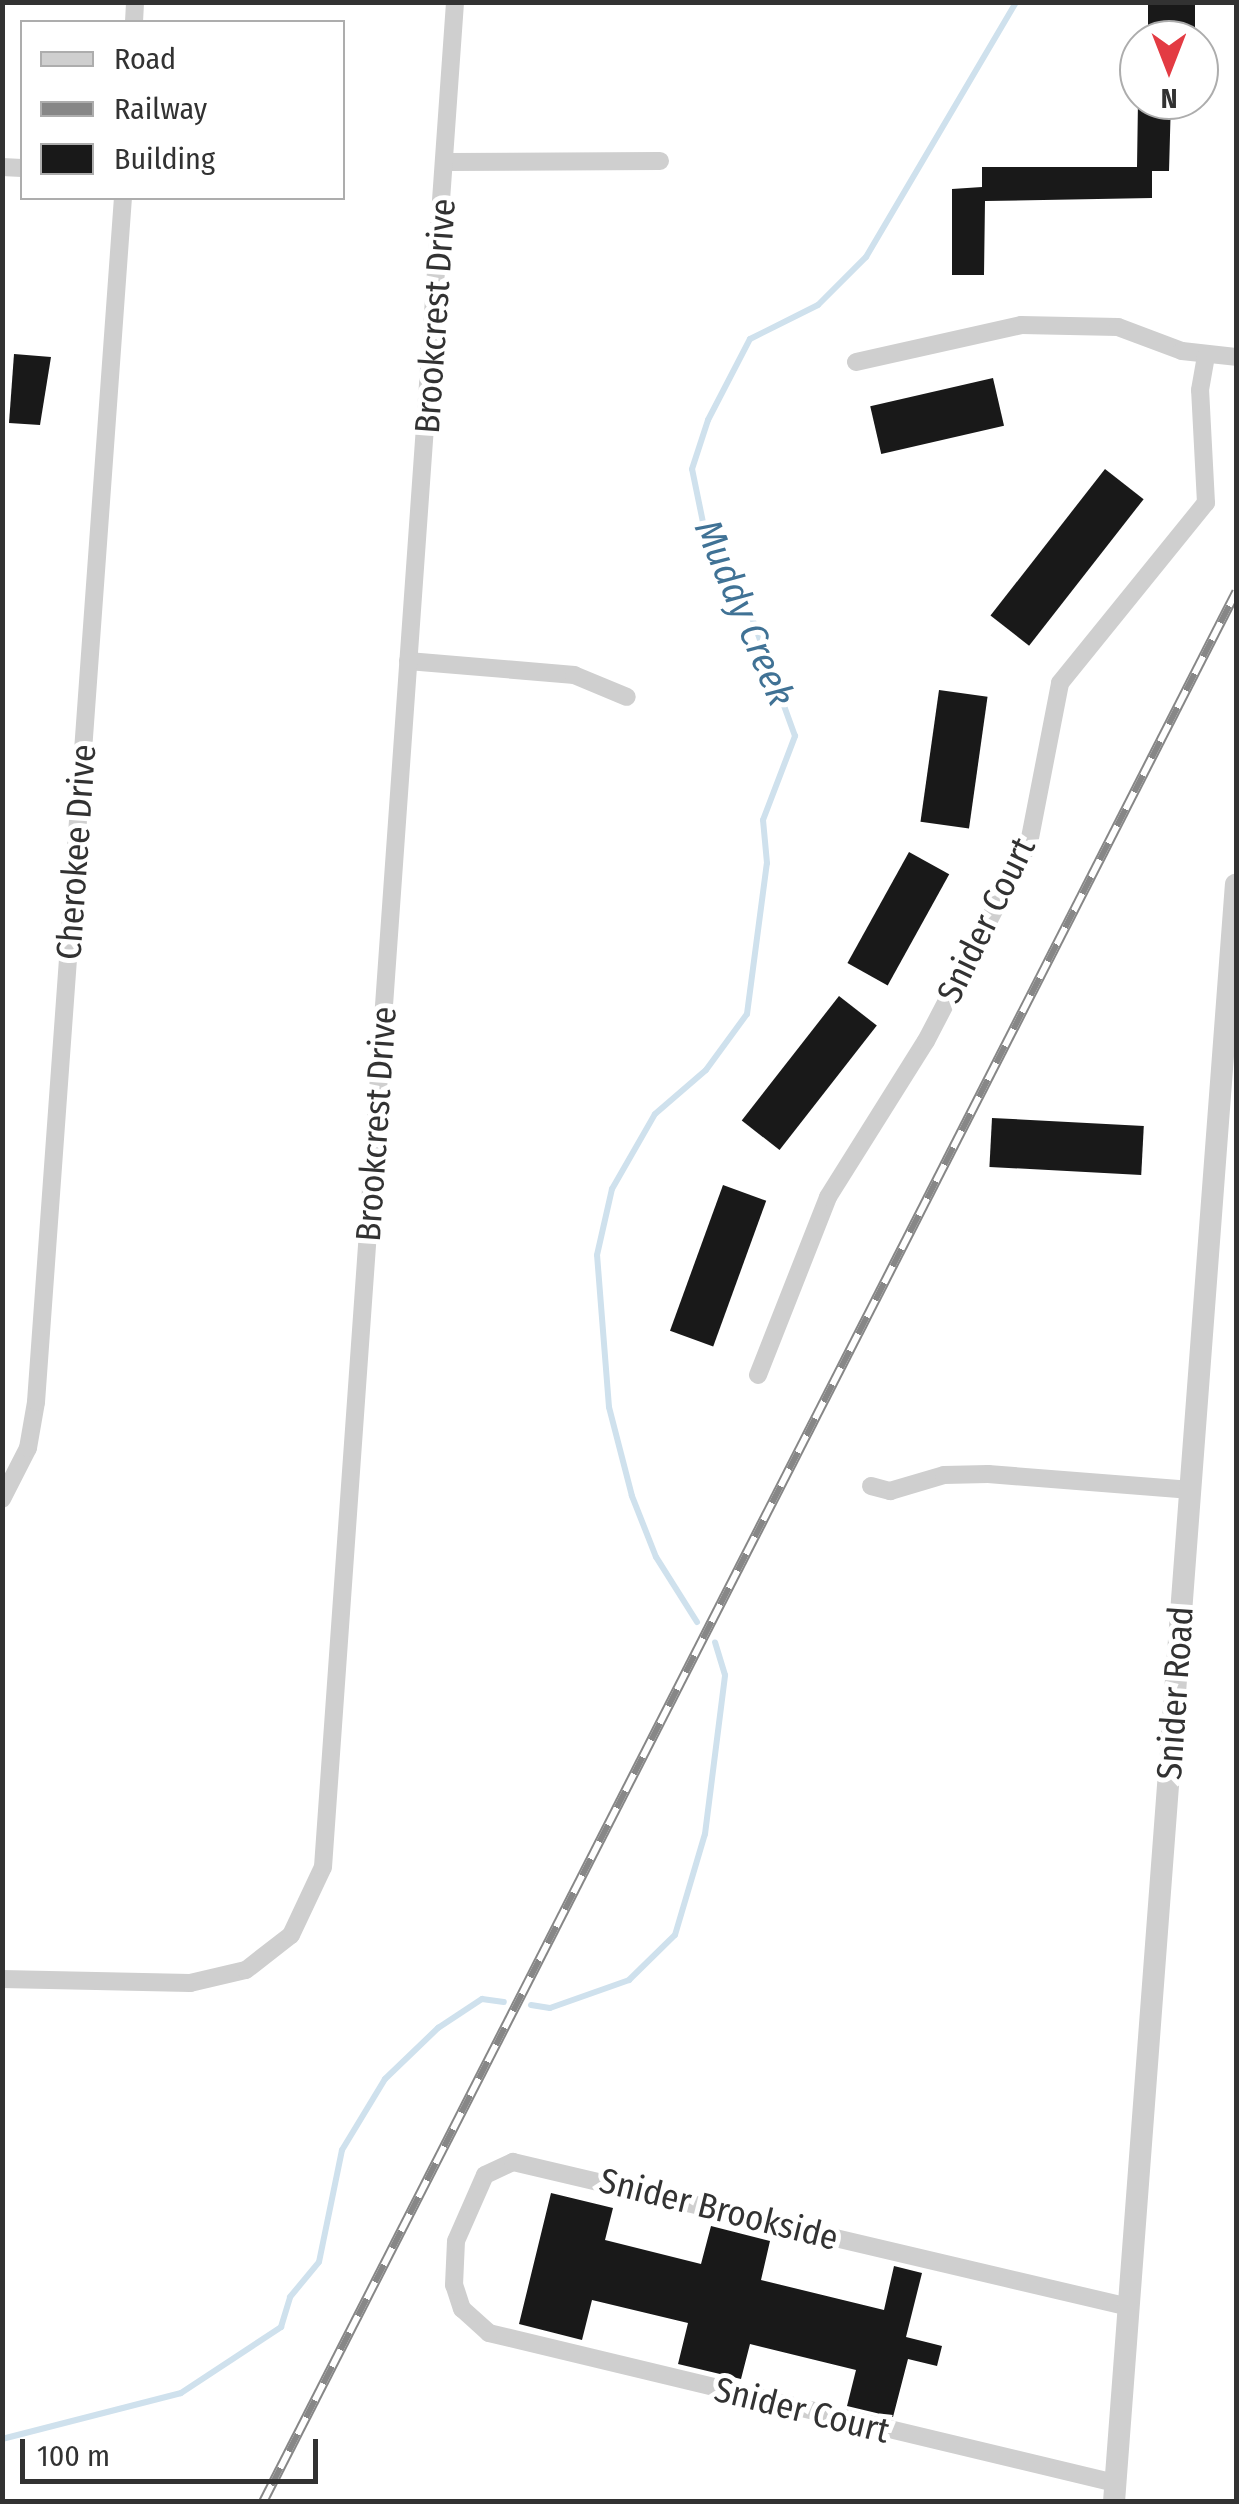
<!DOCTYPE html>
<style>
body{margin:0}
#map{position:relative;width:1239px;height:2504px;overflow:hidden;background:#fff;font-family:"Fira Sans Condensed",sans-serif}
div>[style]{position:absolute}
.stream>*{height:6px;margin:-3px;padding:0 3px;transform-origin:3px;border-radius:3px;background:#cfe1ed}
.building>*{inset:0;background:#191919;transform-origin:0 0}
.minor>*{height:18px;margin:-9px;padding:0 9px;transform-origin:9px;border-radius:9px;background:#cfcfcf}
.tertiary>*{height:22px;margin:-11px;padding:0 11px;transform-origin:11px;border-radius:11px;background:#cfcfcf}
.rail>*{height:10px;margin-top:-5px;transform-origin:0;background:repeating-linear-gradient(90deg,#fff 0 19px,#878787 0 38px);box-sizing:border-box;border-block:2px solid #878787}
span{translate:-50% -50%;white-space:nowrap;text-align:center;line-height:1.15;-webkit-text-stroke:10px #fff;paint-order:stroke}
.street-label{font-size:35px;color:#323232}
.water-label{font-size:38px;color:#407295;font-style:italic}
.frame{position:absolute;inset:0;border:5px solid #323232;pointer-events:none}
.legend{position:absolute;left:20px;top:20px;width:325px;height:180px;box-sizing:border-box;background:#fff;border:2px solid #adadad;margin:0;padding:12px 18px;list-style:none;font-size:30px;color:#323232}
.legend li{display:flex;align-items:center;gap:20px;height:50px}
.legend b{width:50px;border:2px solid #adadad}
.north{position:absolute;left:1119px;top:20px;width:100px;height:100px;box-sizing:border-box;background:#fff;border:2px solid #adadad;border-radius:50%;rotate:180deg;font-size:28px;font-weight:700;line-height:40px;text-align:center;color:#323232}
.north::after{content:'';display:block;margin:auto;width:35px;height:45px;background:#e33b43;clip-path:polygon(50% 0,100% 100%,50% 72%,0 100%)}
.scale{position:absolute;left:20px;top:2439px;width:298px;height:45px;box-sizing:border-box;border:5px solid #323232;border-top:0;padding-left:12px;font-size:30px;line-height:35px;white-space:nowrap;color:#323232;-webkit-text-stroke:8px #fff;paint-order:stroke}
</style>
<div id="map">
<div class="stream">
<div style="left:697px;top:1622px;width:77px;rotate:-122.2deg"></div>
<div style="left:656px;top:1557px;width:66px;rotate:-111.5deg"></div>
<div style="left:632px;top:1496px;width:92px;rotate:-104.5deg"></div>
<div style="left:609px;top:1407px;width:152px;rotate:-94.5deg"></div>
<div style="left:597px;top:1255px;width:68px;rotate:-77.2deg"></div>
<div style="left:612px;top:1189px;width:86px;rotate:-60.2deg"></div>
<div style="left:655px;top:1114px;width:67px;rotate:-40.8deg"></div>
<div style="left:706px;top:1070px;width:69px;rotate:-53.8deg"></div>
<div style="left:747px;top:1014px;width:152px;rotate:-82.5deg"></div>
<div style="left:767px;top:863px;width:43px;rotate:-95.3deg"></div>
<div style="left:763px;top:820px;width:90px;rotate:-69.1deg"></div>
<div style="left:795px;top:736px;width:161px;rotate:-110deg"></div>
<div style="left:740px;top:585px;width:59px;rotate:-125.3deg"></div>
<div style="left:706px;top:537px;width:69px;rotate:-101.6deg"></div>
<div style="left:692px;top:469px;width:52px;rotate:-71.9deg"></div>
<div style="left:708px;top:420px;width:91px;rotate:-62.6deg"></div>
<div style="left:750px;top:339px;width:76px;rotate:-26.6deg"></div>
<div style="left:818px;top:305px;width:68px;rotate:-45deg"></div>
<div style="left:866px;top:257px;width:296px;rotate:-59.5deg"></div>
<div style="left:531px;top:2005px;width:19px;rotate:9deg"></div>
<div style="left:550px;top:2008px;width:84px;rotate:-19.5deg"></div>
<div style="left:629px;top:1980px;width:64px;rotate:-44.4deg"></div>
<div style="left:675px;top:1935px;width:105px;rotate:-73.5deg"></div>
<div style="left:705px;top:1834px;width:160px;rotate:-82.8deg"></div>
<div style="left:725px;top:1675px;width:34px;rotate:-107deg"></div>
<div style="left:2px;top:2439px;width:185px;rotate:-14.4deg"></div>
<div style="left:181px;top:2393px;width:120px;rotate:-33.4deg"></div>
<div style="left:281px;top:2327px;width:31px;rotate:-73deg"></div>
<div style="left:290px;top:2297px;width:45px;rotate:-50.4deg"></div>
<div style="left:319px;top:2262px;width:114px;rotate:-78.4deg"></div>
<div style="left:342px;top:2150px;width:83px;rotate:-58.8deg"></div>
<div style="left:385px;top:2079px;width:74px;rotate:-43.9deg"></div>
<div style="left:438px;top:2028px;width:53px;rotate:-33.4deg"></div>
<div style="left:482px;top:1999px;width:22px;rotate:8deg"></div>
</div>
<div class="building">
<div style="left:1148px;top:2px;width:47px;height:38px"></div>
<div style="clip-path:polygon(1138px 100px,1171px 100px,1169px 171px,1152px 171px,1152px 198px,985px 201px,984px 275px,952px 275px,952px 189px,982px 187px,982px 167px,1137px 167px)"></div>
<div style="clip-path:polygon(14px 354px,51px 357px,40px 425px,9px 423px)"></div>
<div style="left:993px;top:378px;width:49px;height:126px;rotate:77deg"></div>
<div style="left:1105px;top:469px;width:49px;height:186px;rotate:38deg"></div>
<div style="left:939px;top:690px;width:49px;height:133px;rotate:8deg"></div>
<div style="left:909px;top:852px;width:46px;height:127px;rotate:29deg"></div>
<div style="left:839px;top:996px;width:48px;height:158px;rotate:38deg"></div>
<div style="left:992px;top:1118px;width:152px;height:49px;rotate:3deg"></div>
<div style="left:723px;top:1185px;width:46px;height:155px;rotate:20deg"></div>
<div style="clip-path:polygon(551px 2193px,613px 2208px,605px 2240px,701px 2264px,711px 2226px,770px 2241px,761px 2280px,884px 2310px,894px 2266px,922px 2273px,906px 2337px,942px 2346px,937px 2366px,908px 2359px,893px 2417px,847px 2406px,856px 2370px,750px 2344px,741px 2379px,678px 2364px,688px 2323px,592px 2300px,582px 2340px,519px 2324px)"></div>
</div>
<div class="minor">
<div style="left:134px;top:22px;width:20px;rotate:-87deg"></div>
<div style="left:447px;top:162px;width:213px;rotate:-0.3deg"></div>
<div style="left:2px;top:167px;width:20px;rotate:3deg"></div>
<div style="left:856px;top:362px;width:169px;rotate:-12.6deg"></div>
<div style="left:1021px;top:325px;width:97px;rotate:1.2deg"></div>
<div style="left:1118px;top:327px;width:68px;rotate:20.6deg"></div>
<div style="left:1182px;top:351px;width:54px;rotate:6.3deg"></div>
<div style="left:408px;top:661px;width:167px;rotate:4.8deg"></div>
<div style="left:574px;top:675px;width:57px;rotate:22.5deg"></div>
<div style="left:758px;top:1375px;width:191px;rotate:-68.5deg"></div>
<div style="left:828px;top:1197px;width:184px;rotate:-57.9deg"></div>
<div style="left:926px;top:1041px;width:223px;rotate:-62.5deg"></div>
<div style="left:1029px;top:843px;width:163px;rotate:-79deg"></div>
<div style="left:1060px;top:683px;width:232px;rotate:-51deg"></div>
<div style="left:1206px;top:503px;width:113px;rotate:-93deg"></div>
<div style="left:1200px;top:390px;width:34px;rotate:-80deg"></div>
<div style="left:871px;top:1486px;width:20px;rotate:15deg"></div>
<div style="left:890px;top:1491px;width:56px;rotate:-16.5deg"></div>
<div style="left:944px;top:1475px;width:44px;rotate:-1.3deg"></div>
<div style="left:988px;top:1474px;width:204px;rotate:4.5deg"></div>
<div style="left:2px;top:1499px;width:57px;rotate:-63deg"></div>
<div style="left:28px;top:1448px;width:47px;rotate:-80.1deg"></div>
<div style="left:36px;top:1402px;width:1207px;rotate:-85.87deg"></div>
<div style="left:2px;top:1979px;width:188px;rotate:1.2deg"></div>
<div style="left:190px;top:1983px;width:57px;rotate:-13.1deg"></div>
<div style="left:246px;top:1970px;width:57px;rotate:-37.9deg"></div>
<div style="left:291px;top:1935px;width:75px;rotate:-64.8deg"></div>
<div style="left:323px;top:1867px;width:1870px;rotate:-85.95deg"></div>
<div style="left:1115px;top:2483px;width:644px;rotate:-166.53deg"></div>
<div style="left:489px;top:2333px;width:36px;rotate:-138deg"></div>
<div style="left:462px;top:2309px;width:25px;rotate:-108deg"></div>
<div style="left:454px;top:2285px;width:44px;rotate:-87.4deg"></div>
<div style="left:456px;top:2241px;width:72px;rotate:-66.3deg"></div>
<div style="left:485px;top:2175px;width:31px;rotate:-25deg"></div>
<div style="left:513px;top:2162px;width:633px;rotate:13.25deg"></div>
</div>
<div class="tertiary">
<div style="left:1114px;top:2502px;width:1622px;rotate:-85.69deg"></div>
</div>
<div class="rail">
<div style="left:263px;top:2502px;width:2144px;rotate:-63deg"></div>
</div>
<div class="street-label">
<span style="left:435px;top:316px;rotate:-86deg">Brookcrest Drive</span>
<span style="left:76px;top:852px;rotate:-86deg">Cherokee Drive</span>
<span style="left:986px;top:920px;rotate:-64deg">Snider Court</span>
<span style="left:376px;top:1124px;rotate:-86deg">Brookcrest Drive</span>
<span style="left:1175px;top:1693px;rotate:-86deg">Snider Road</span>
<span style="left:719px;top:2209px;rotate:14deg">Snider Brookside</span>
<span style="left:802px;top:2410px;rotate:14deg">Snider Court</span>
</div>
<div class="water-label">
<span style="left:744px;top:613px;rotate:67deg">Muddy Creek</span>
</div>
<div class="frame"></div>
<ul class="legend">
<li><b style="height:12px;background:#cfcfcf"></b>Road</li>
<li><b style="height:12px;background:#878787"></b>Railway</li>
<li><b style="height:28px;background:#191919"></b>Building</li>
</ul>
<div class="north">N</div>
<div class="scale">100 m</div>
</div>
